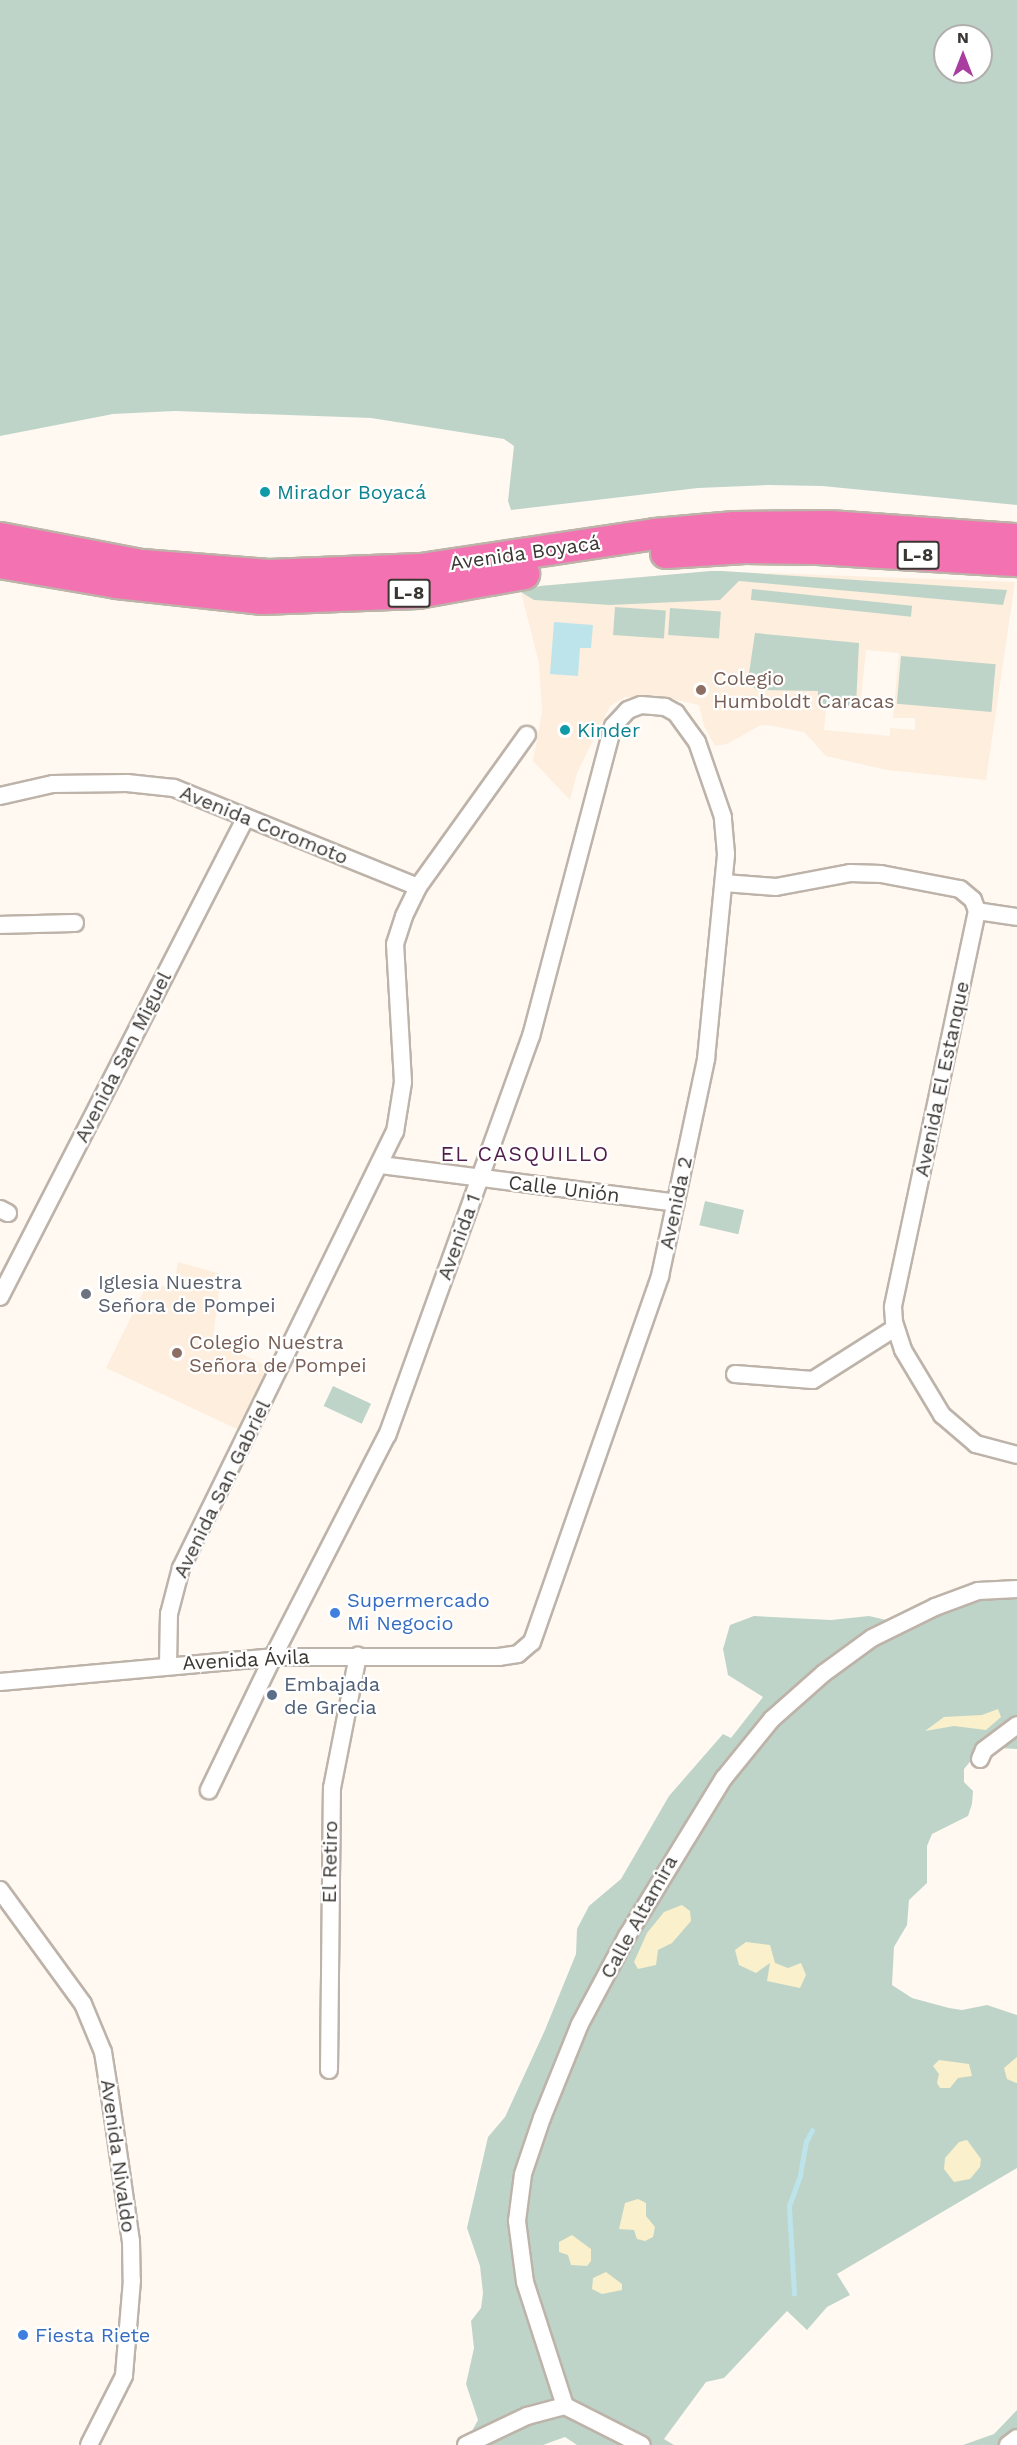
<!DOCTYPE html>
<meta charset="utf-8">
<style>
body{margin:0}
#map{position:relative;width:1017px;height:2445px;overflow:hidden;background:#fff9f2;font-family:"Work Sans",sans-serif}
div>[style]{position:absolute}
.built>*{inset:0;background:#feeedd}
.green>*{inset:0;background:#bfd4c8;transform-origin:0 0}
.sand>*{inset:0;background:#faf0cb}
.water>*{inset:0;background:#bde4eb}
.stream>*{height:4.5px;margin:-2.25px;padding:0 2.25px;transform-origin:2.25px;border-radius:2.25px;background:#bde4eb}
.roads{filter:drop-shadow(2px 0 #bdb3a9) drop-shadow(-2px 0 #bdb3a9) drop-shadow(0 2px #bdb3a9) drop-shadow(0 -2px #bdb3a9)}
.street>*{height:16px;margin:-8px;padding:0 8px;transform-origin:8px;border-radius:8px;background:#fff}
.highway>*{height:30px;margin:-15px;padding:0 15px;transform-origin:15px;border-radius:15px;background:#f372b1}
.dots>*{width:16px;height:16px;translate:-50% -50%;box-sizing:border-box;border:3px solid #fff;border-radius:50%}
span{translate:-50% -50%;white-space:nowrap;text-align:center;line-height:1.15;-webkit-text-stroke:4.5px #fff;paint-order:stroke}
.shield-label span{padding:2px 4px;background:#fff;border:2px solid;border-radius:4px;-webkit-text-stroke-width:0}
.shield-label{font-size:18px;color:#3a3632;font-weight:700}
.culture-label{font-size:20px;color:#0d838f}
.left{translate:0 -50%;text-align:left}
.street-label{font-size:20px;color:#3a3632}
.education-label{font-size:20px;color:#785e54}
.worship-label{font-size:20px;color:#5b616d}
.shop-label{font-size:20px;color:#366cbe}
.service-label{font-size:20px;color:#4e5e75}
.neighbourhood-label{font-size:21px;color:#501d4b;letter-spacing:1.5px}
.north{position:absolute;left:933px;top:24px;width:60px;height:60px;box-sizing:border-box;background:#fff;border:2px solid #b0afad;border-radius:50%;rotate:0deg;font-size:16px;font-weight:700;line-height:24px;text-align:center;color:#3a3632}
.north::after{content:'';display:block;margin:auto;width:21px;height:27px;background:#a83e9f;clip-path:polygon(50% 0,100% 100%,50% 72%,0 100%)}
</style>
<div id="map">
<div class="built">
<div style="clip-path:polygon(evenodd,711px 571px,1015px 582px,986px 780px,887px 770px,826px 756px,804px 732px,773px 726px,761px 725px,727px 744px,715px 746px,704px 726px,699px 705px,673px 699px,625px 697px,610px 706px,577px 773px,570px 800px,533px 761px,542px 712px,539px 663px,521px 592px,540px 586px,711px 571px,866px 650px,899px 653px,893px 718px,915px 718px,915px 730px,890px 728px,890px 736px,824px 730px,827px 700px,861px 699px,866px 650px)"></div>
<div style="clip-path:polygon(178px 1262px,221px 1274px,213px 1339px,268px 1367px,237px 1429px,106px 1368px,149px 1280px,173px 1290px)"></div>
</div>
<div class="green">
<div style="clip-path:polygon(evenodd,0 0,1017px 0,1017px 505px,822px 486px,768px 485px,698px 488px,511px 510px,508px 501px,514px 446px,504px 439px,371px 418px,175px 411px,113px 414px,0 436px,0 0,945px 36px,981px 36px,981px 72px,945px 72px,945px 36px)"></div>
<div style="clip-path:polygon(711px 571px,722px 571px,1007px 590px,1003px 605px,739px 581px,720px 600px,610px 605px,534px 600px,521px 592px,540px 586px)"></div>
<div style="left:752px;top:589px;width:161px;height:11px;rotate:6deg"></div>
<div style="left:615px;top:607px;width:51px;height:28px;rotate:4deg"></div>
<div style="left:670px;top:608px;width:51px;height:27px;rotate:4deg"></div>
<div style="clip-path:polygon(755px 633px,859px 643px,856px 706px,818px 704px,818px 691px,756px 690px,748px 680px)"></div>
<div style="left:901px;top:656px;width:95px;height:48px;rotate:5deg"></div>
<div style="left:705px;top:1201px;width:40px;height:25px;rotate:13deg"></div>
<div style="left:333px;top:1386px;width:42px;height:22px;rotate:25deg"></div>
<div style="clip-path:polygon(1017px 1589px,1017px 1749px,999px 1748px,973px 1758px,964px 1769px,964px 1782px,973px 1791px,972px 1804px,968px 1816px,932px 1834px,927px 1846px,927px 1883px,909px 1900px,907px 1925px,894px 1947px,892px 1985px,912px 1998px,949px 2008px,962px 2010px,987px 2005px,1017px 2015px,1017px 2168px,837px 2274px,850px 2295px,827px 2307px,807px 2330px,787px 2311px,724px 2378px,706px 2382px,664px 2439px,674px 2445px,577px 2445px,565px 2437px,543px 2445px,465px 2445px,461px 2438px,472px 2431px,478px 2420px,466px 2384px,474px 2348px,471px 2321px,481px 2308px,483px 2293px,480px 2266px,467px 2228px,488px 2137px,505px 2117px,545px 2030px,576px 1954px,577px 1929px,589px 1906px,621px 1879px,669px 1796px,723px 1734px,731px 1738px,763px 1697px,728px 1675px,723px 1649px,730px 1625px,754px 1616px,831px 1620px,869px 1616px,895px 1622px,935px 1607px)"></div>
<div style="clip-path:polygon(1017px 2410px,1017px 2445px,963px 2445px,994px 2434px)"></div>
</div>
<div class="sand">
<div style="clip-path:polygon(998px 1709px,1001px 1717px,986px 1730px,954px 1726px,925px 1731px,944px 1717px,982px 1715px)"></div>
<div style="clip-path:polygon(682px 1905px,690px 1911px,691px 1921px,672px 1943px,658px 1950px,656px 1965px,638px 1969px,634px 1962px,647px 1933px,664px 1912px)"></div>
<div style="clip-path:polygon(746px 1942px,770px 1945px,775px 1963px,788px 1968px,801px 1963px,806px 1975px,800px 1988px,767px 1981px,770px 1963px,756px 1973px,739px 1965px,735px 1950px)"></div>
<div style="clip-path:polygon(1017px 2057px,1017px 2083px,1016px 2083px,1007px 2079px,1004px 2068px)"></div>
<div style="clip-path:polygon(939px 2060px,969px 2064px,972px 2076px,958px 2078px,950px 2088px,940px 2088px,937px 2083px,939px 2074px,933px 2066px)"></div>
<div style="clip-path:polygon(967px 2140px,981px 2159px,980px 2167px,970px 2179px,954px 2182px,944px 2169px,945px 2158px,959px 2142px)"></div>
<div style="clip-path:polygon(638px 2199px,646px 2203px,646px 2216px,655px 2227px,653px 2237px,645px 2241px,637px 2239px,634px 2230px,619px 2229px,625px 2203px)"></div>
<div style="clip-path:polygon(572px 2235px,591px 2249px,591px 2261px,587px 2266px,571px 2265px,568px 2255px,559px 2252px,559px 2242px)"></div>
<div style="clip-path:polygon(606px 2272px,622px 2284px,622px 2290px,602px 2294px,592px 2289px,593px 2278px)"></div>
</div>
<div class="water">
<div style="clip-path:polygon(554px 622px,593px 625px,591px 648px,580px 648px,578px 676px,550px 674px)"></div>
</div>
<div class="stream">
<div style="left:794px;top:2294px;width:88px;rotate:-93.3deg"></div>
<div style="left:789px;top:2206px;width:33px;rotate:-70deg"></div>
<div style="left:800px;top:2175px;width:34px;rotate:-80deg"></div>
<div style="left:806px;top:2142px;width:13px;rotate:-63deg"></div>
</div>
<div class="roads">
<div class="street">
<div style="left:0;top:796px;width:54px;rotate:-12.8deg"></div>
<div style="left:53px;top:784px;width:74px;rotate:-0.8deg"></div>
<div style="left:127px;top:783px;width:47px;rotate:6.1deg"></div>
<div style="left:174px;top:788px;width:263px;rotate:22.1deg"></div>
<div style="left:724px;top:883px;width:52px;rotate:4.4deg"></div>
<div style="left:776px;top:887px;width:75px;rotate:-10.7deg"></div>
<div style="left:850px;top:873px;width:31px;rotate:2deg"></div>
<div style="left:881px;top:874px;width:80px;rotate:10.8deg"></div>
<div style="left:960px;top:889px;width:17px;rotate:40deg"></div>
<div style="left:973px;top:900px;width:12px;rotate:70deg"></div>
<div style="left:977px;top:911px;width:405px;rotate:102deg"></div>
<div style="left:893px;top:1307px;width:15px;rotate:86deg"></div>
<div style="left:894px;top:1322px;width:29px;rotate:72deg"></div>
<div style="left:903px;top:1350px;width:76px;rotate:59deg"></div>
<div style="left:942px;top:1415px;width:45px;rotate:40.5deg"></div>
<div style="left:976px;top:1444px;width:42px;rotate:15deg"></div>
<div style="left:977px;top:911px;width:40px;rotate:8.5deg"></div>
<div style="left:0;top:925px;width:75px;rotate:-1.5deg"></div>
<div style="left:381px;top:1165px;width:297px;rotate:7.3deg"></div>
<div style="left:0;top:1209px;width:9px;rotate:27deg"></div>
<div style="left:0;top:1297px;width:539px;rotate:-62.86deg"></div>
<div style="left:735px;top:1374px;width:78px;rotate:4.4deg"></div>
<div style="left:813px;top:1380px;width:97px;rotate:-32.4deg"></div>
<div style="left:168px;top:1665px;width:51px;rotate:-88.9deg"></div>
<div style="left:169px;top:1614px;width:48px;rotate:-75.4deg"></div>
<div style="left:181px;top:1568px;width:486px;rotate:-63.9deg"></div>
<div style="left:395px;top:1132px;width:51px;rotate:-80.9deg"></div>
<div style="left:403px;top:1082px;width:138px;rotate:-93.3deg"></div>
<div style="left:395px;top:944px;width:29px;rotate:-72deg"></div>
<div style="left:404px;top:916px;width:32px;rotate:-64deg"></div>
<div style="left:418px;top:887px;width:187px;rotate:-54.4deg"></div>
<div style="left:0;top:1682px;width:274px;rotate:-5.2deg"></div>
<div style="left:273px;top:1657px;width:226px"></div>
<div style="left:499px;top:1657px;width:19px;rotate:-9deg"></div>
<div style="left:518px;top:1654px;width:18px;rotate:-41deg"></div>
<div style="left:532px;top:1642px;width:388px;rotate:-70.7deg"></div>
<div style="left:660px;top:1276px;width:222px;rotate:-78deg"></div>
<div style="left:706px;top:1059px;width:206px;rotate:-84.4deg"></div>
<div style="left:726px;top:854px;width:37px;rotate:-95deg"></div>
<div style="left:723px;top:817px;width:79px;rotate:-109.1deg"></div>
<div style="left:697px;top:742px;width:36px;rotate:-126deg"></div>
<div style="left:676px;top:713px;width:13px;rotate:-151deg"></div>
<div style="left:665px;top:707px;width:24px;rotate:-175deg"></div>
<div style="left:641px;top:705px;width:14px;rotate:159deg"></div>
<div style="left:628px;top:710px;width:22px;rotate:133deg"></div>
<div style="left:613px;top:726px;width:321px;rotate:104.8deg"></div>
<div style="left:531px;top:1036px;width:424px;rotate:109.8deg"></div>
<div style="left:387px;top:1435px;width:250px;rotate:117.2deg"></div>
<div style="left:273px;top:1657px;width:148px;rotate:115.7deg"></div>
<div style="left:980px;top:1759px;width:10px;rotate:-66deg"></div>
<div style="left:984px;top:1750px;width:41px;rotate:-37.1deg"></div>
<div style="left:0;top:1890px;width:141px;rotate:53.9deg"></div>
<div style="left:83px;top:2004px;width:52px;rotate:67.4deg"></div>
<div style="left:103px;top:2052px;width:37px;rotate:81deg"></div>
<div style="left:109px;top:2089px;width:154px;rotate:81.8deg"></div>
<div style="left:131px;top:2241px;width:39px;rotate:89deg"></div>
<div style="left:132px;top:2280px;width:96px;rotate:94.8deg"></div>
<div style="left:124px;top:2376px;width:77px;rotate:116.9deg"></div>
<div style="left:329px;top:2070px;width:282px;rotate:-89.4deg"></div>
<div style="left:332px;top:1788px;width:135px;rotate:-78.9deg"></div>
<div style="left:565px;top:2406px;width:130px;rotate:-107.9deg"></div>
<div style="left:525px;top:2282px;width:62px;rotate:-97.5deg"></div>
<div style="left:517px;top:2221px;width:47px;rotate:-82.7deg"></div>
<div style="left:523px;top:2174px;width:59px;rotate:-71.3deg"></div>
<div style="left:542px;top:2118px;width:101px;rotate:-68deg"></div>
<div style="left:580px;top:2024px;width:100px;rotate:-61.9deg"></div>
<div style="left:627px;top:1936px;width:185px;rotate:-58.5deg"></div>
<div style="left:724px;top:1778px;width:76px;rotate:-50.9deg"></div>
<div style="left:772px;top:1719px;width:69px;rotate:-41.5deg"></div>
<div style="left:824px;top:1673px;width:59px;rotate:-36.1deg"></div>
<div style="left:872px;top:1638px;width:70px;rotate:-26.2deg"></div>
<div style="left:935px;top:1607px;width:46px;rotate:-20.4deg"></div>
<div style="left:978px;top:1591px;width:39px;rotate:-3deg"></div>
<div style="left:466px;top:2445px;width:68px;rotate:-25.4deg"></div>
<div style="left:527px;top:2416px;width:39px;rotate:-15deg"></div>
<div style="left:565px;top:2406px;width:86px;rotate:26.9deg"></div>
<div style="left:1008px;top:2445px;width:11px;rotate:-38deg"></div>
</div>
<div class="highway">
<div style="left:0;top:538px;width:145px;rotate:10.8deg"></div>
<div style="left:142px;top:565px;width:127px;rotate:4.5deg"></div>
<div style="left:269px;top:575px;width:152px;rotate:-2.3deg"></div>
<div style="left:421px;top:569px;width:237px;rotate:-8.5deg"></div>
<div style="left:655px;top:534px;width:80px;rotate:-5deg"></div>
<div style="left:735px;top:527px;width:94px;rotate:-0.6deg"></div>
<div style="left:829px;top:526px;width:188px;rotate:4deg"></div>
<div style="left:666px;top:553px;width:79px;rotate:-3.6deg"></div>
<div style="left:745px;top:548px;width:73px;rotate:0.8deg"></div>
<div style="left:818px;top:549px;width:199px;rotate:3.5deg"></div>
<div style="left:0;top:563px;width:119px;rotate:9.7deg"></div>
<div style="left:117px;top:583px;width:145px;rotate:6.3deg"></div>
<div style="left:261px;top:599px;width:157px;rotate:-2.2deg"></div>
<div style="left:418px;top:593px;width:108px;rotate:-10.2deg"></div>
</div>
</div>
<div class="dots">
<div style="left:265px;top:492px;background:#0f9aa8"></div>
<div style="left:701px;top:690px;background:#8d6e63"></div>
<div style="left:565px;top:730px;background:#0f9aa8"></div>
<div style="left:86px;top:1294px;background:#6b7280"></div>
<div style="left:177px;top:1353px;background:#8d6e63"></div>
<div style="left:335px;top:1613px;background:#3f7fe0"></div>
<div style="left:272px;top:1695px;background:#5c6f8a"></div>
<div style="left:23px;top:2335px;background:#3f7fe0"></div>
</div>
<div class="shield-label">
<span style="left:918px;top:555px">L-8</span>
<span style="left:409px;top:593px">L-8</span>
</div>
<div class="culture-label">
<span class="left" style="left:277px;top:492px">Mirador Boyacá</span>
<span class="left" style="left:577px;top:730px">Kinder</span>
</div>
<div class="street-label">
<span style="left:525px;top:553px;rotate:-8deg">Avenida Boyacá</span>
<span style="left:264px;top:825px;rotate:22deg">Avenida Coromoto</span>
<span style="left:123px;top:1057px;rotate:-63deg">Avenida San Miguel</span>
<span style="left:942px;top:1079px;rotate:-78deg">Avenida El Estanque</span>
<span style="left:564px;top:1189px;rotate:7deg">Calle Unión</span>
<span style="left:676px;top:1203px;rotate:-78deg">Avenida 2</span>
<span style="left:459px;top:1237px;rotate:-70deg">Avenida 1</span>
<span style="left:222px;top:1489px;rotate:-64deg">Avenida San Gabriel</span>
<span style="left:246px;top:1660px;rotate:-3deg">Avenida Ávila</span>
<span style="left:330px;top:1862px;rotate:-89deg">El Retiro</span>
<span style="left:639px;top:1917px;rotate:-61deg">Calle Altamira</span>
<span style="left:118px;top:2156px;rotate:82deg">Avenida Nivaldo</span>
</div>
<div class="education-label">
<span class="left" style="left:713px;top:690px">Colegio<br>Humboldt Caracas</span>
<span class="left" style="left:189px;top:1354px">Colegio Nuestra<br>Señora de Pompei</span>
</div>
<div class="worship-label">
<span class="left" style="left:98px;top:1294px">Iglesia Nuestra<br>Señora de Pompei</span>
</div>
<div class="shop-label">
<span class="left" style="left:347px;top:1612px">Supermercado<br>Mi Negocio</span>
<span class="left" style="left:35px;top:2335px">Fiesta Riete</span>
</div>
<div class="service-label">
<span class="left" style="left:284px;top:1696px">Embajada<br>de Grecia</span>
</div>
<div class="neighbourhood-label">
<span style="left:525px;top:1154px">EL CASQUILLO</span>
</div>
<div class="north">N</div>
</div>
